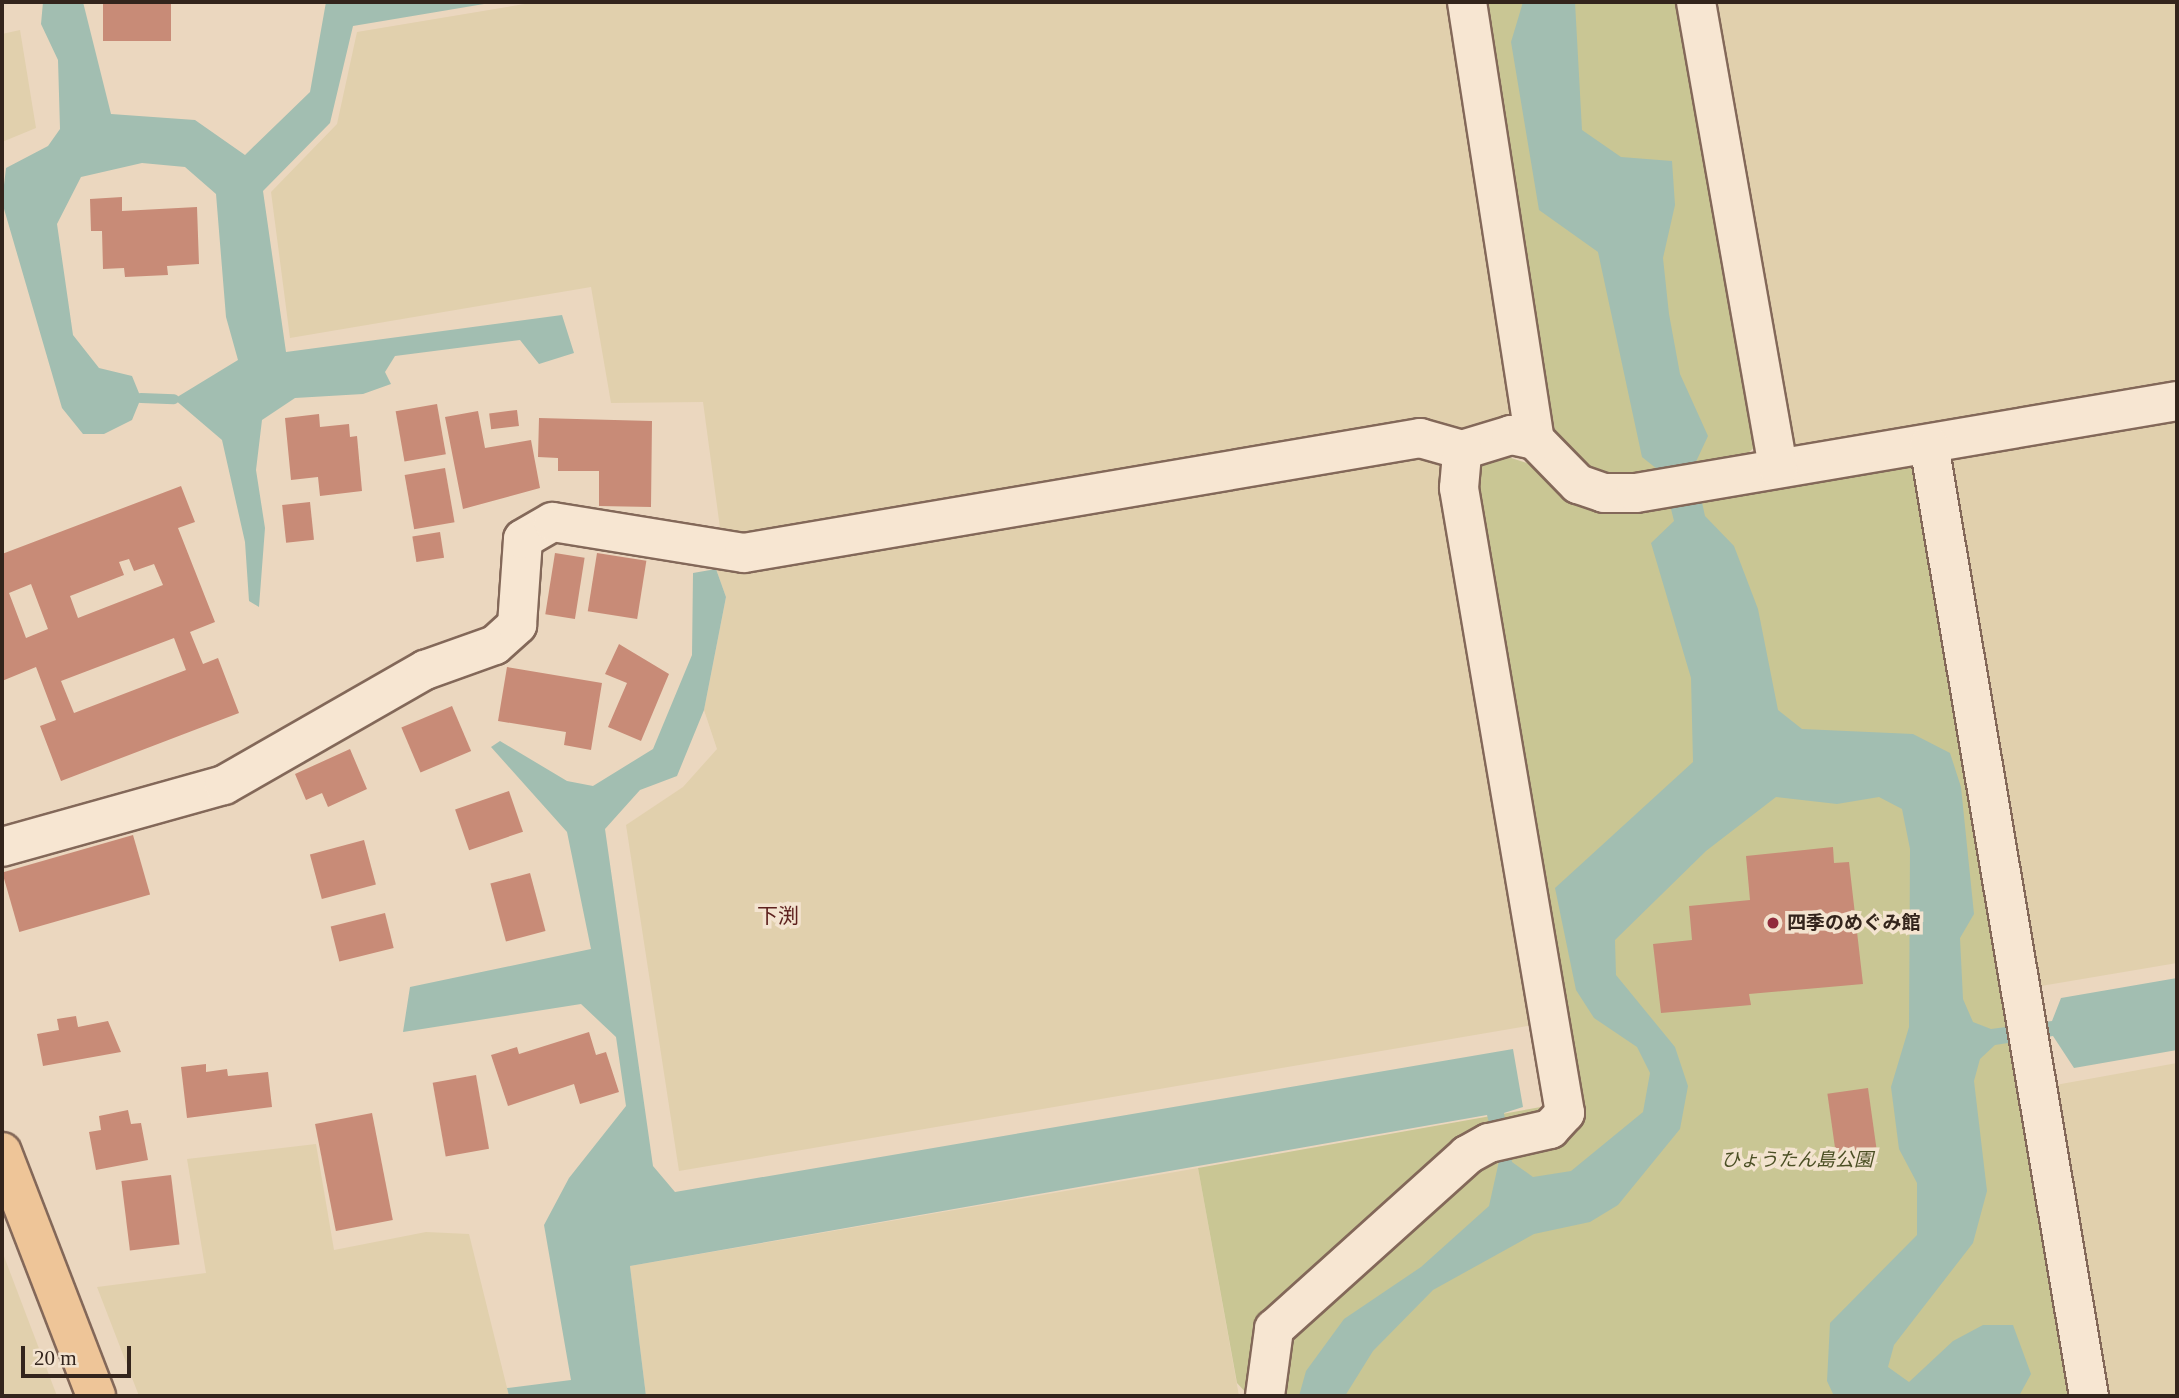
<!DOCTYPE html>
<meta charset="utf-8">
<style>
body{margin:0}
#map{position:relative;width:2179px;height:1398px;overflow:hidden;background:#ebd7bf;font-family:"Times New Roman","Noto Sans JP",serif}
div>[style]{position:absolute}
.farmland>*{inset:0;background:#e1d0ad}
.green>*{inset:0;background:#c9c694}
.water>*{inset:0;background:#a2beb1}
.stream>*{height:10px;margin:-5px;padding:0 5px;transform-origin:5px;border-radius:5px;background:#a2beb1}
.building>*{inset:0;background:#c88b77;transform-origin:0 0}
.roads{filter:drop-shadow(2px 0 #836859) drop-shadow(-2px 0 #836859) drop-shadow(0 2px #836859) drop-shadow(0 -2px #836859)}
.minor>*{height:38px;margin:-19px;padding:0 19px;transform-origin:19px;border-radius:19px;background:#f7e6d2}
.major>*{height:38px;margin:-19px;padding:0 19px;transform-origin:19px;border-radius:19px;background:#eec598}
.dots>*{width:19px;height:19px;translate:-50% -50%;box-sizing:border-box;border:4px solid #f3e3cf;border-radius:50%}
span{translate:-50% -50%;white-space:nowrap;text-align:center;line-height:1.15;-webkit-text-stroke:7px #f3e3cf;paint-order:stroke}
.poi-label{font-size:19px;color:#33241c;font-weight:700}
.left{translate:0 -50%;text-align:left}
.park-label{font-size:19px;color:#4b4f24;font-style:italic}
.neighbourhood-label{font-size:21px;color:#5e211e}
.frame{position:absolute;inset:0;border:4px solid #33241c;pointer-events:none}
.scale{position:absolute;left:21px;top:1346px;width:110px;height:32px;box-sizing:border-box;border:4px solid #33241c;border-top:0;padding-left:9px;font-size:21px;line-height:24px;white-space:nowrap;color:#33241c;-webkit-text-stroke:5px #f3e3cf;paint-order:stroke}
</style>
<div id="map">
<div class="farmland">
<div style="clip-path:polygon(537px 2px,1459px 2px,1522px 407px,1436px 450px,1539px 1024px,679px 1171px,626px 825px,683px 787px,717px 749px,704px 710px,726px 597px,716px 569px,720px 528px,703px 402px,611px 403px,591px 287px,290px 338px,271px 192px,337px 124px,357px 32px)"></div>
<div style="clip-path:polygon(1713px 2px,2177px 2px,2177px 382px,1790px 448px)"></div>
<div style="clip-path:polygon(20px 30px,36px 128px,2px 142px,2px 34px)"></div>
<div style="clip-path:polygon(2177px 415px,2177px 963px,2035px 987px,1945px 455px)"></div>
<div style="clip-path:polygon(2177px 1063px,2177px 1396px,2102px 1396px,2050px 1086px)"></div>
<div style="clip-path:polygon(316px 1144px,334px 1250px,426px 1232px,469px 1234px,509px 1396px,139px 1396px,97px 1287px,206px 1273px,187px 1159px)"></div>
<div style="clip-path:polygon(1198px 1168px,1239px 1396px,646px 1396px,630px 1266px)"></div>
<div style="clip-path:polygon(2px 1251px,57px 1396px,2px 1396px)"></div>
</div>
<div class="green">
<div style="clip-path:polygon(1483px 2px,1685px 2px,1763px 439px,1743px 458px,1634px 482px,1594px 479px,1556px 437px)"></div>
<div style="clip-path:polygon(1505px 456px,1530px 464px,1580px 502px,1894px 462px,1919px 471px,2074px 1396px,1249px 1396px,1237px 1383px,1198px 1168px,1552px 1105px,1469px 488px,1483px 461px)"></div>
</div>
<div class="water">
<div style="clip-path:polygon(43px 2px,83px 2px,111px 114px,195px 120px,245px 155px,310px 92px,326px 2px,496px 2px,353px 26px,330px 123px,263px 191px,286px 352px,562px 315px,574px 353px,539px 364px,520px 340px,395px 356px,385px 372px,391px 384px,363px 394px,295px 398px,262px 420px,256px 470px,265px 528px,259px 607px,249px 601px,245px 542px,222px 440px,174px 399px,238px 360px,226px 317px,216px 194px,185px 167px,142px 163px,81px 177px,57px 224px,73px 335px,99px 368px,132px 376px,141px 398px,132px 420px,104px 434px,83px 434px,62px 408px,2px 202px,6px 168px,48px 146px,60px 129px,58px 60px,41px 24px)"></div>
<div style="clip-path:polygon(1523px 2px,1575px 2px,1582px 130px,1621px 157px,1672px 161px,1675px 205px,1663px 258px,1669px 314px,1680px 374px,1708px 436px,1694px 466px,1705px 516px,1734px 546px,1758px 609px,1778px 710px,1802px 729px,1913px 734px,1950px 753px,1961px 787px,1974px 914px,1960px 938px,1963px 999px,1973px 1022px,1991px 1029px,2052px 1021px,2061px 998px,2177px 978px,2177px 1050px,2074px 1068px,2053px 1036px,1995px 1045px,1980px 1059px,1974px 1081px,1987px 1191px,1973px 1243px,1894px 1345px,1888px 1367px,1909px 1382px,1953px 1341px,1983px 1325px,2013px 1325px,2031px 1374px,2019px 1396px,1834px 1396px,1827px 1381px,1830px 1323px,1917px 1235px,1917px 1183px,1899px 1149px,1891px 1087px,1909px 1027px,1910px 849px,1902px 809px,1879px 797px,1837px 804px,1776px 797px,1706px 851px,1615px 940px,1616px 975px,1675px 1047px,1688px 1086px,1680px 1129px,1618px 1205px,1590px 1222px,1534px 1234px,1433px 1290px,1373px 1351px,1345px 1396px,1299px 1396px,1306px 1371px,1344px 1319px,1421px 1267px,1489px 1206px,1499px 1161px,1487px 1115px,630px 1266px,646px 1396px,509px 1396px,507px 1388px,571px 1380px,544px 1225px,569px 1178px,626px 1106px,616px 1037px,581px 1004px,403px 1032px,410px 987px,591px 949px,567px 832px,491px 747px,500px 741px,567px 781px,593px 786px,653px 749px,692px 655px,693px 573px,716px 569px,726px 597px,704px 710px,677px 776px,640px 790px,605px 829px,653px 1166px,675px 1192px,1513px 1049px,1523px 1107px,1504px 1113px,1512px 1162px,1533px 1177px,1571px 1171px,1643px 1112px,1650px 1073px,1637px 1047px,1594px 1018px,1576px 990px,1555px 888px,1693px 762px,1691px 678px,1651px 543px,1674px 521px,1662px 473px,1642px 457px,1598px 252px,1539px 210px,1511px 42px)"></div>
</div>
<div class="stream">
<div style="left:141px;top:398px;width:33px;rotate:2deg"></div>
</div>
<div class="building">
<div style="left:103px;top:2px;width:68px;height:39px"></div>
<div style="clip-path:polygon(122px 197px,122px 211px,197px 207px,199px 264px,167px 266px,168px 275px,125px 277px,124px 268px,103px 269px,102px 231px,91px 231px,90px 199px)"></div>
<div style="left:437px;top:404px;width:51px;height:42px;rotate:80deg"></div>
<div style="left:517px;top:410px;width:16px;height:28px;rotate:83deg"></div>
<div style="clip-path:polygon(478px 411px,485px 448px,531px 440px,540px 488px,463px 509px,445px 417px)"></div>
<div style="clip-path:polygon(319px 414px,320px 427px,349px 424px,350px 437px,357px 436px,362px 491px,320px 496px,318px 477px,291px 480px,285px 418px)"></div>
<div style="clip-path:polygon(539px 418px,652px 421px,651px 507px,599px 506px,599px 471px,558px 471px,558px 458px,538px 457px)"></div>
<div style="left:445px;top:468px;width:55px;height:41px;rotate:80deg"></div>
<div style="clip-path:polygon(evenodd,181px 486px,195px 522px,178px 528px,215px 622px,190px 632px,203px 664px,218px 658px,239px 713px,61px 781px,40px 726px,56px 720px,36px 667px,2px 681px,2px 554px,181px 486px,129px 559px,134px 571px,154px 564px,163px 585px,78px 618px,70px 596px,124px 575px,119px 562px,129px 559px,181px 486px,31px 584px,48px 629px,26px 638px,9px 593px,31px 584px,181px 486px,174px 638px,186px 670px,74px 713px,61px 681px,174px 638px)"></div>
<div style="left:310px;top:502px;width:38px;height:28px;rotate:84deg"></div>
<div style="left:440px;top:532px;width:26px;height:28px;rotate:81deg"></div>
<div style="left:555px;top:553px;width:30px;height:62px;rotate:9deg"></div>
<div style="left:597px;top:553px;width:50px;height:59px;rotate:9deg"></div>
<div style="clip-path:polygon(619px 644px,669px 674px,641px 741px,608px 727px,627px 683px,605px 674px)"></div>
<div style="clip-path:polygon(507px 667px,602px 683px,591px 750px,564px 745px,566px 732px,498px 721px)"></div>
<div style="left:452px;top:706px;width:49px;height:55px;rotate:67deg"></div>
<div style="clip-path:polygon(350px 749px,367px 789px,328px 807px,322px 793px,306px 800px,295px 774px)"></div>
<div style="left:509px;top:791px;width:43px;height:57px;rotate:71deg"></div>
<div style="left:133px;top:835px;width:62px;height:136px;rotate:74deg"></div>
<div style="left:364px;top:840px;width:46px;height:56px;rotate:75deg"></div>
<div style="clip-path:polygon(1833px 847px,1834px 863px,1849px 862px,1863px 984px,1749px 994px,1751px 1005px,1661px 1013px,1653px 944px,1692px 940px,1689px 906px,1750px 900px,1746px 856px)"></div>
<div style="left:530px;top:873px;width:60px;height:41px;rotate:75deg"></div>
<div style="left:385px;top:913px;width:36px;height:56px;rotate:76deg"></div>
<div style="clip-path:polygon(76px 1016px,78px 1027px,108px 1021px,121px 1052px,43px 1066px,37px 1034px,59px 1030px,57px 1019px)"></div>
<div style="clip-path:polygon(589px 1032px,596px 1055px,606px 1052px,619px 1092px,580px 1104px,574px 1084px,508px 1106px,491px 1055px,517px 1047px,519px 1054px)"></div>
<div style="clip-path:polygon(206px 1064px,206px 1072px,227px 1069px,228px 1076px,268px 1072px,272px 1107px,187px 1118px,181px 1067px)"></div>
<div style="left:476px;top:1075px;width:75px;height:44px;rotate:80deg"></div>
<div style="left:1868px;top:1088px;width:60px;height:41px;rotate:82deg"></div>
<div style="clip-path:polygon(128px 1110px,131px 1124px,141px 1123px,148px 1160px,96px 1170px,89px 1132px,101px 1130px,99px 1116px)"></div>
<div style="left:372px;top:1113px;width:109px;height:58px;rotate:79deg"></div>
<div style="left:171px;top:1175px;width:70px;height:50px;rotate:83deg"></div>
</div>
<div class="roads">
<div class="minor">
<div style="left:1467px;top:2px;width:443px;rotate:81.2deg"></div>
<div style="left:1535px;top:440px;width:62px;rotate:45.7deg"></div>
<div style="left:1578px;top:484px;width:28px;rotate:19deg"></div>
<div style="left:1604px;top:493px;width:32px"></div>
<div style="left:1636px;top:493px;width:549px;rotate:-9.65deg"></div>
<div style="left:1696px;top:2px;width:473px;rotate:80deg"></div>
<div style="left:1929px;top:445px;width:964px;rotate:80.45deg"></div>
<div style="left:2px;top:847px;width:230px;rotate:-15.6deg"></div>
<div style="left:224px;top:785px;width:232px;rotate:-29.8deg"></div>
<div style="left:425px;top:670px;width:74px;rotate:-19.7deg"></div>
<div style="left:495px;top:645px;width:30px;rotate:-42deg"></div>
<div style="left:517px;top:625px;width:86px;rotate:-86deg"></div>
<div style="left:523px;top:539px;width:34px;rotate:-30deg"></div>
<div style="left:553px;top:522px;width:193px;rotate:9.2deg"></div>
<div style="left:744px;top:553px;width:686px;rotate:-9.65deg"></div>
<div style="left:1420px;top:438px;width:44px;rotate:15.9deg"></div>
<div style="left:1462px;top:450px;width:51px;rotate:-17deg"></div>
<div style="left:1511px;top:435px;width:25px;rotate:12deg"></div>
<div style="left:1265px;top:1396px;width:68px;rotate:-82.3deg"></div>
<div style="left:1274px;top:1329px;width:260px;rotate:-42deg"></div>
<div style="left:1467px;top:1155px;width:25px;rotate:-29deg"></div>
<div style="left:1489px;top:1143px;width:63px;rotate:-12.9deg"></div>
<div style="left:1550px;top:1129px;width:22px;rotate:-47deg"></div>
<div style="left:1565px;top:1113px;width:634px;rotate:-99.63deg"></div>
<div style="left:1459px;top:488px;width:38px;rotate:-85deg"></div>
</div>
<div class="major">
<div style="left:2px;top:1152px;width:261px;rotate:68.9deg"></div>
</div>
</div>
<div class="dots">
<div style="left:1773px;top:923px;background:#902b3c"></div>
</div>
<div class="poi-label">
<span class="left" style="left:1787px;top:923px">四季のめぐみ館</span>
</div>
<div class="park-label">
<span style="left:1797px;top:1160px">ひょうたん島公園</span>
</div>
<div class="neighbourhood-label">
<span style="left:778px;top:916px">下渕</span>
</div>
<div class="frame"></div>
<div class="scale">20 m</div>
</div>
